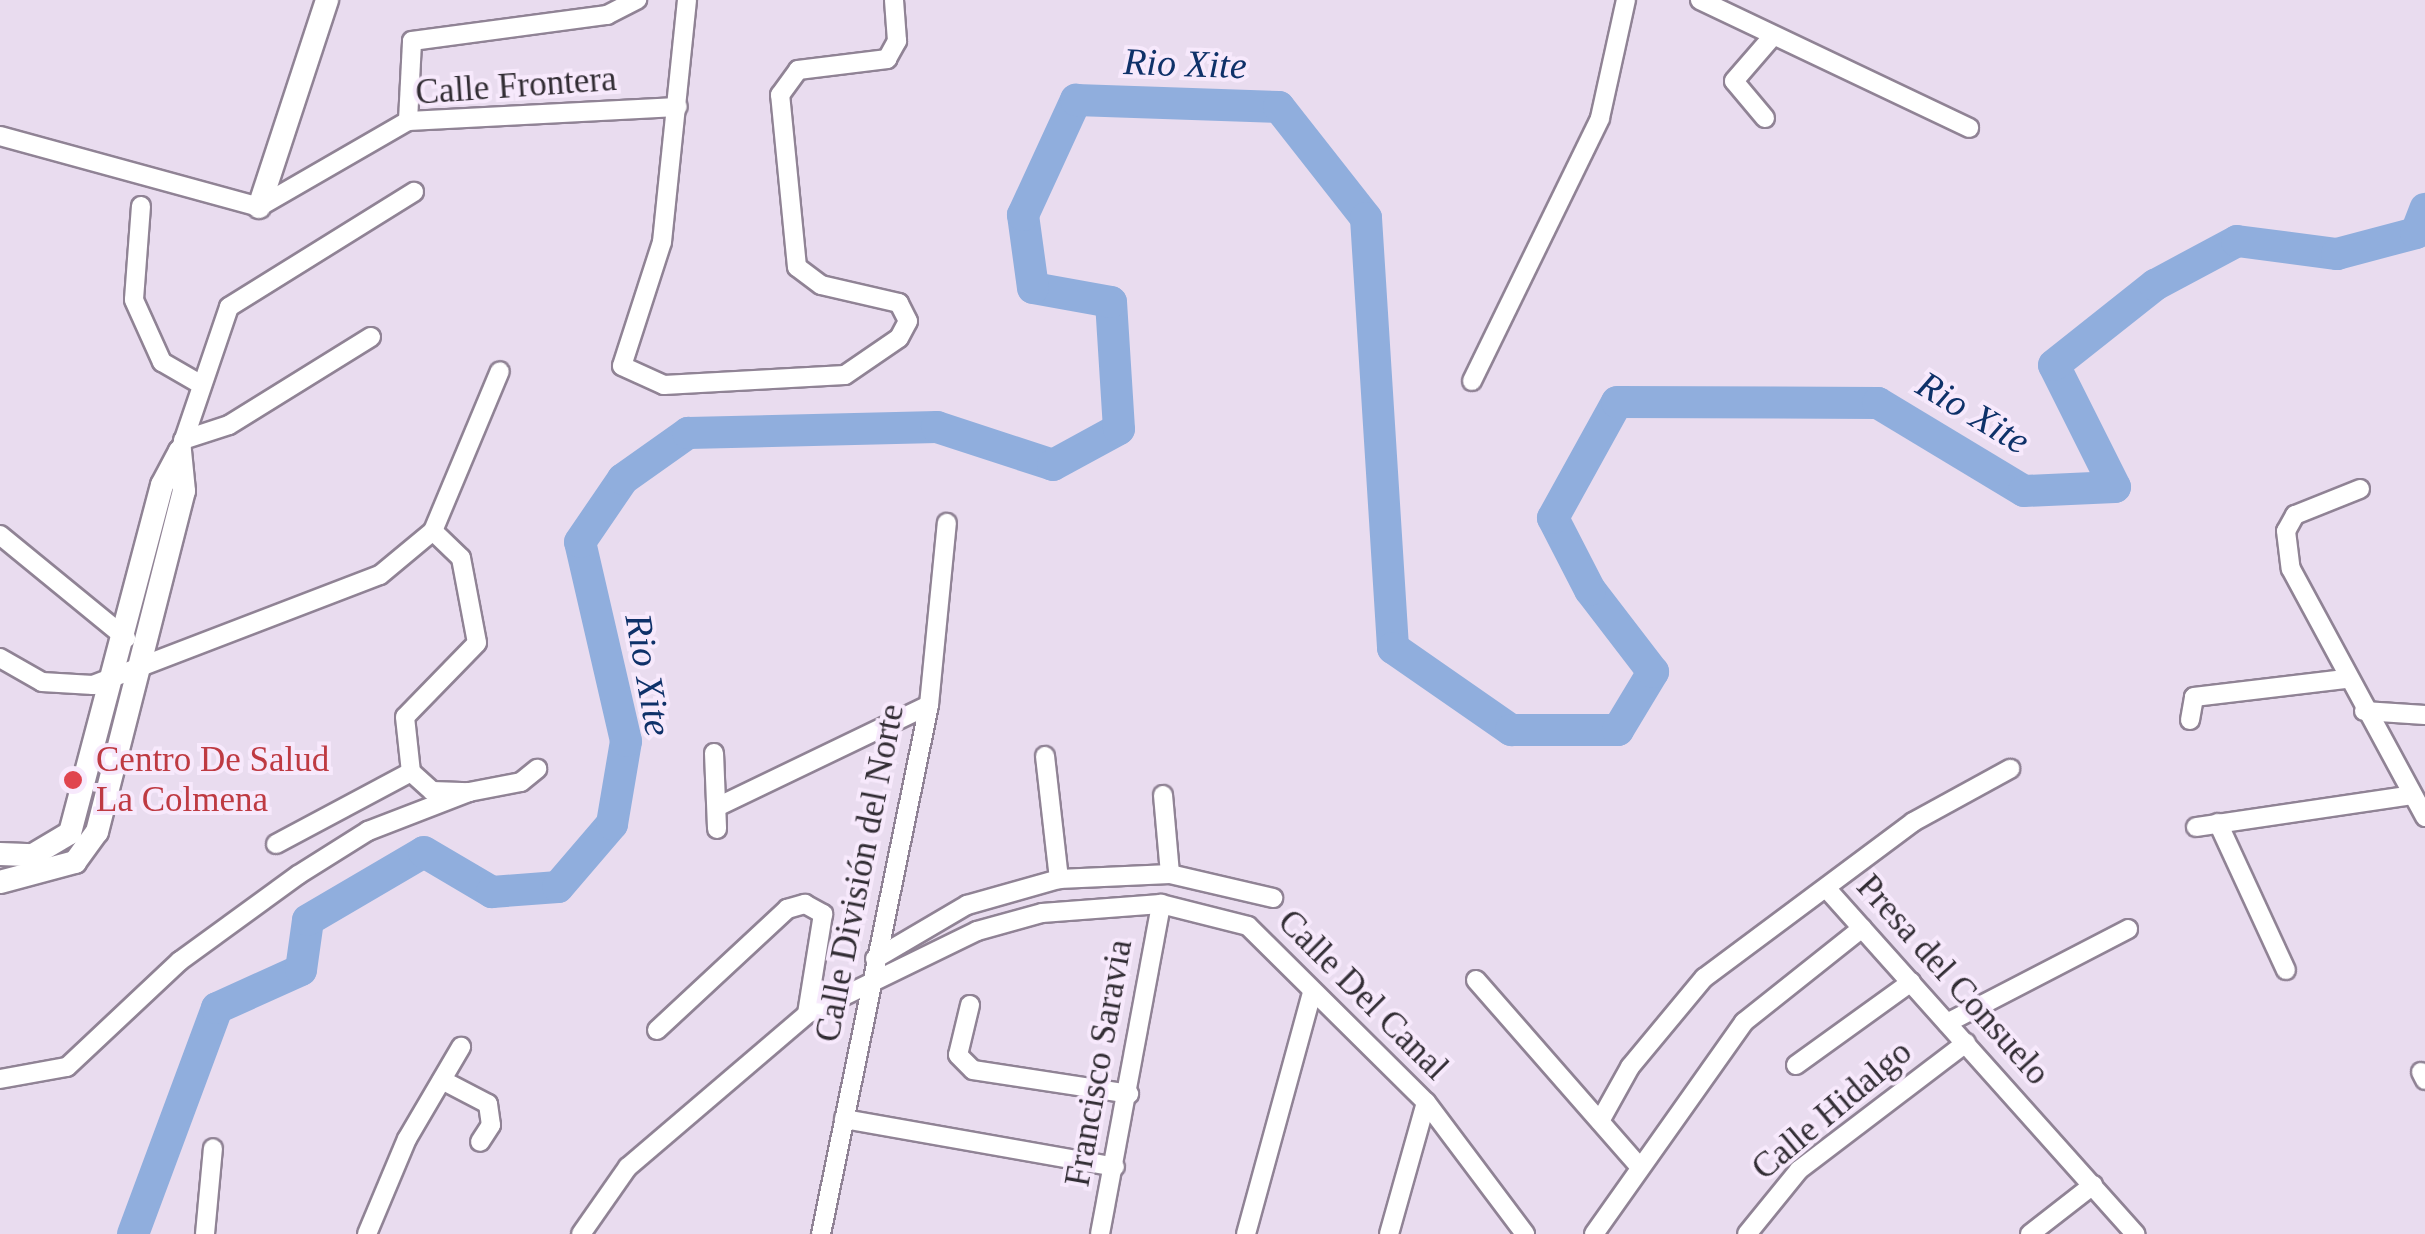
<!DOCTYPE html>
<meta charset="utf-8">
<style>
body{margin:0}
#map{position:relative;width:2425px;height:1234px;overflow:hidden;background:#e9dcef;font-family:"Times New Roman",serif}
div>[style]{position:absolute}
.river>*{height:32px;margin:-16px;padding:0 16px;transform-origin:16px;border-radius:16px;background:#90aedd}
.roads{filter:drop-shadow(2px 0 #908395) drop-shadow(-2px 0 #908395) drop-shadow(0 2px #908395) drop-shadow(0 -2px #908395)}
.minor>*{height:18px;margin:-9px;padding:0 9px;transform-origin:9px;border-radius:9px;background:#fff}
.tertiary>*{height:22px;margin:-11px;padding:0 11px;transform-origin:11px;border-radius:11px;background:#fff}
.dots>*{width:28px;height:28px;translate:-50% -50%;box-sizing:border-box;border:5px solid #f7e9fc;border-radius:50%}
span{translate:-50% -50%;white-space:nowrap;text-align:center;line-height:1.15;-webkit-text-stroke:8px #f7e9fc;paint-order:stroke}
.street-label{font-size:35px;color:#322d34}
.health-label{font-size:35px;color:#be3a42}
.left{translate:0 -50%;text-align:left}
.water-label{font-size:38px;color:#0e3169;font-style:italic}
</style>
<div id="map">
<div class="river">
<div style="left:133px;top:1234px;width:241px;rotate:-69.6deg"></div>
<div style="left:217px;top:1008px;width:92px;rotate:-24.3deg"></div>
<div style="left:301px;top:970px;width:50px;rotate:-82deg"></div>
<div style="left:308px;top:920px;width:134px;rotate:-30.4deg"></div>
<div style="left:424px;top:852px;width:79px;rotate:30.5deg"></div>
<div style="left:492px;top:892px;width:66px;rotate:-4.3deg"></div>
<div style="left:558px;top:887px;width:83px;rotate:-49.4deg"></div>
<div style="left:612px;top:824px;width:84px;rotate:-80.4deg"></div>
<div style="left:626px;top:741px;width:204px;rotate:-103deg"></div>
<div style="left:580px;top:542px;width:76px;rotate:-55.7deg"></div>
<div style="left:623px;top:479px;width:80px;rotate:-35.3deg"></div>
<div style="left:688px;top:433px;width:249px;rotate:-1.4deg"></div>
<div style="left:937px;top:427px;width:122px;rotate:18.1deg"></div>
<div style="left:1053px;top:465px;width:75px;rotate:-28.6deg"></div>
<div style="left:1119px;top:429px;width:127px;rotate:-93.6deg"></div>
<div style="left:1111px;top:302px;width:79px;rotate:-169.8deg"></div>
<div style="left:1033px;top:288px;width:74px;rotate:-97.8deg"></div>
<div style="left:1023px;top:215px;width:127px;rotate:-65.3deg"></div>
<div style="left:1076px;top:100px;width:203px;rotate:2deg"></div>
<div style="left:1279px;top:107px;width:141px;rotate:51.9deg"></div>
<div style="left:1366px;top:218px;width:431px;rotate:86.4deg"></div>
<div style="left:1393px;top:648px;width:144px;rotate:34.8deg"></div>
<div style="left:1511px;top:730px;width:107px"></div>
<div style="left:1618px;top:730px;width:68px;rotate:-58.9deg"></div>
<div style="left:1653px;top:672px;width:103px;rotate:-127.5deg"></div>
<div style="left:1590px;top:590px;width:81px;rotate:-117.2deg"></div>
<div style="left:1553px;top:518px;width:132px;rotate:-61.1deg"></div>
<div style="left:1617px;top:402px;width:261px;rotate:0.2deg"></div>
<div style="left:1878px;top:403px;width:170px;rotate:31.1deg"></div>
<div style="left:2024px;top:491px;width:91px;rotate:-2.5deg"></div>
<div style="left:2115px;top:487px;width:136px;rotate:-116.6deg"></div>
<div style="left:2054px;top:365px;width:129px;rotate:-38.4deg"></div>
<div style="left:2155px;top:285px;width:93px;rotate:-28.2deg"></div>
<div style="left:2237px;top:241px;width:101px;rotate:7.4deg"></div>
<div style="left:2337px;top:254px;width:82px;rotate:-14.9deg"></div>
<div style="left:2416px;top:233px;width:26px;rotate:-69deg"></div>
</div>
<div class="roads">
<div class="minor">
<div style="left:687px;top:0;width:243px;rotate:95.9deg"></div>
<div style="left:662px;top:242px;width:130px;rotate:107.9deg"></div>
<div style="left:622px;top:366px;width:46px;rotate:24.3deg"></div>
<div style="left:664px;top:385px;width:181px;rotate:-3.2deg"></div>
<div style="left:845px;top:375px;width:65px;rotate:-34.4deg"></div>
<div style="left:899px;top:338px;width:19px;rotate:-62deg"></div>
<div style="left:908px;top:321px;width:20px;rotate:-117deg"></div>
<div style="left:899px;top:303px;width:80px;rotate:-167deg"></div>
<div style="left:821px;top:285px;width:30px;rotate:-143deg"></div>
<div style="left:797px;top:267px;width:173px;rotate:-95.6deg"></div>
<div style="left:780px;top:95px;width:31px;rotate:-54deg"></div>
<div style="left:798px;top:70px;width:90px;rotate:-7deg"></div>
<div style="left:887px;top:59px;width:21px;rotate:-61deg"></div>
<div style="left:897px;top:41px;width:41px;rotate:-94.2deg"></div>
<div style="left:1700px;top:0;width:298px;rotate:25.4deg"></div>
<div style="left:1765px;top:118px;width:48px;rotate:-130deg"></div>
<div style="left:1734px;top:81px;width:60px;rotate:-49.1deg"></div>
<div style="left:408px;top:121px;width:80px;rotate:-87.1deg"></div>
<div style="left:412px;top:41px;width:197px;rotate:-7.6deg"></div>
<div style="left:607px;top:15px;width:34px;rotate:-27deg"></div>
<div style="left:0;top:136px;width:269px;rotate:15.3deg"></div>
<div style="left:259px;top:207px;width:172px;rotate:-30deg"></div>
<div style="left:408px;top:121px;width:270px;rotate:-3deg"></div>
<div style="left:141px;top:206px;width:94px;rotate:94.3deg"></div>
<div style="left:134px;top:300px;width:68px;rotate:65.7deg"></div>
<div style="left:162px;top:362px;width:44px;rotate:30.1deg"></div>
<div style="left:1472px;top:381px;width:292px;rotate:-64deg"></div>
<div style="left:1600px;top:118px;width:121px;rotate:-77.6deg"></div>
<div style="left:183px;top:440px;width:48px;rotate:-18.1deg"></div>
<div style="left:229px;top:425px;width:167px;rotate:-31.8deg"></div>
<div style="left:180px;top:451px;width:152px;rotate:-71.2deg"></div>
<div style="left:229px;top:307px;width:218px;rotate:-31.9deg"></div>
<div style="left:2360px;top:489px;width:70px;rotate:158.2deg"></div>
<div style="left:2295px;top:515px;width:18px;rotate:119deg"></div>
<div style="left:2286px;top:531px;width:38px;rotate:83deg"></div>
<div style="left:2291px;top:569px;width:282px;rotate:61.6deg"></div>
<div style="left:433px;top:531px;width:39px;rotate:44deg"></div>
<div style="left:461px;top:558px;width:86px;rotate:79.3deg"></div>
<div style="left:477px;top:643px;width:103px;rotate:134.2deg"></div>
<div style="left:405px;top:717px;width:55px;rotate:83.8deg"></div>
<div style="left:411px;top:772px;width:28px;rotate:42deg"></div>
<div style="left:432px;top:791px;width:37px;rotate:2deg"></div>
<div style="left:469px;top:792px;width:53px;rotate:-10.9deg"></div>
<div style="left:521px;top:782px;width:21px;rotate:-39deg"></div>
<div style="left:0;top:535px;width:163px;rotate:39.3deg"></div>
<div style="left:0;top:658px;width:48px;rotate:29.7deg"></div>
<div style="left:42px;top:682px;width:51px;rotate:3.4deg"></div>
<div style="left:93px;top:685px;width:307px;rotate:-21deg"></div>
<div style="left:380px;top:575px;width:69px;rotate:-39.7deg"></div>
<div style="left:433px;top:531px;width:173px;rotate:-67.3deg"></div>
<div style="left:2364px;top:711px;width:61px;rotate:3.8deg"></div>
<div style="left:2190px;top:720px;width:23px;rotate:-80deg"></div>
<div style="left:2194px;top:697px;width:152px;rotate:-6.8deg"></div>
<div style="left:714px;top:753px;width:76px;rotate:87.7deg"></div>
<div style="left:1045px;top:756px;width:124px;rotate:83.5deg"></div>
<div style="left:1163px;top:795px;width:79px;rotate:84.9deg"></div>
<div style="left:717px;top:807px;width:235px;rotate:-25.7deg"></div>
<div style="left:2218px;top:823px;width:162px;rotate:65.2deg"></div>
<div style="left:2196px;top:827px;width:218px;rotate:-8.4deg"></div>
<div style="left:276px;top:844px;width:153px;rotate:-28.1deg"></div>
<div style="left:1827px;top:889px;width:463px;rotate:48.2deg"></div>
<div style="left:875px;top:959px;width:107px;rotate:-30.4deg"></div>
<div style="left:967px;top:905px;width:96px;rotate:-15.8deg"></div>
<div style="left:1059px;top:879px;width:111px;rotate:-2.6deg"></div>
<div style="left:1170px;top:874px;width:106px;rotate:13.1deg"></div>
<div style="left:1476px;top:980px;width:246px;rotate:48.8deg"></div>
<div style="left:970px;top:1005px;width:51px;rotate:103.5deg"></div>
<div style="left:958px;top:1055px;width:21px;rotate:45deg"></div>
<div style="left:973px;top:1070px;width:158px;rotate:8.7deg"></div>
<div style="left:1947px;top:1023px;width:204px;rotate:-27.4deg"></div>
<div style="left:657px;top:1030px;width:178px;rotate:-42.9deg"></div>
<div style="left:787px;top:909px;width:19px;rotate:-16deg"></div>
<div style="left:805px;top:904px;width:21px;rotate:29deg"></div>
<div style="left:823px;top:914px;width:101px;rotate:99.1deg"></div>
<div style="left:1796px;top:1065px;width:142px;rotate:-35.8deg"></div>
<div style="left:2421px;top:1072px;width:9px;rotate:63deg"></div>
<div style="left:0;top:1079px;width:68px;rotate:-10.2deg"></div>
<div style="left:67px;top:1067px;width:155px;rotate:-43.2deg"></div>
<div style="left:180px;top:961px;width:146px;rotate:-36.1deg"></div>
<div style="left:298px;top:875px;width:83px;rotate:-32.2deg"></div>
<div style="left:368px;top:831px;width:108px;rotate:-21.1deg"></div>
<div style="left:442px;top:1080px;width:52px;rotate:27.6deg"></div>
<div style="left:488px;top:1104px;width:21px;rotate:82deg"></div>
<div style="left:491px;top:1125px;width:20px;rotate:123deg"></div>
<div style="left:844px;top:1119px;width:275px;rotate:10deg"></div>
<div style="left:1600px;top:1121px;width:62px;rotate:-60.9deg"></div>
<div style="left:1630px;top:1067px;width:116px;rotate:-50.3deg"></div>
<div style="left:1704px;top:978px;width:261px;rotate:-36.7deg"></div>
<div style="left:1913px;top:822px;width:111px;rotate:-28.7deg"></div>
<div style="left:205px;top:1234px;width:86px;rotate:-84.7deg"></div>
<div style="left:367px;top:1234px;width:103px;rotate:-67.2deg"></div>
<div style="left:407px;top:1139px;width:107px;rotate:-59.6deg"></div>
<div style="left:581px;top:1234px;width:82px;rotate:-55deg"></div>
<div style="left:628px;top:1167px;width:235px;rotate:-40.5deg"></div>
<div style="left:807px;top:1014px;width:189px;rotate:-26deg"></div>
<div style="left:977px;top:931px;width:67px;rotate:-15.5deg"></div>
<div style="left:1042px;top:913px;width:119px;rotate:-4.3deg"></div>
<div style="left:1161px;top:904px;width:90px;rotate:14.2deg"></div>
<div style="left:1248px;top:926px;width:250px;rotate:44.7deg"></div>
<div style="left:1426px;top:1102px;width:165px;rotate:53.1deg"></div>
<div style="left:821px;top:1234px;width:540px;rotate:-78.46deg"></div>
<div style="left:929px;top:705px;width:183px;rotate:-84.4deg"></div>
<div style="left:1100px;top:1234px;width:336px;rotate:-79.5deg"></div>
<div style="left:1246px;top:1234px;width:250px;rotate:-74.7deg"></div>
<div style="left:1389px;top:1234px;width:137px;rotate:-74.3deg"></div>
<div style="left:1594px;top:1234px;width:260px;rotate:-54.7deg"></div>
<div style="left:1744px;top:1022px;width:151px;rotate:-38.5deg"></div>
<div style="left:1747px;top:1234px;width:82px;rotate:-50.9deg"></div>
<div style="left:1799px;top:1170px;width:210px;rotate:-37.3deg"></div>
<div style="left:2030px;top:1234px;width:80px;rotate:-37.9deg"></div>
</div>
<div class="tertiary">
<div style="left:259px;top:207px;width:218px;rotate:-71.8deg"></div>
<div style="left:0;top:854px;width:33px;rotate:2deg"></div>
<div style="left:33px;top:855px;width:43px;rotate:-30.7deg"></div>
<div style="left:70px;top:833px;width:360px;rotate:-75.2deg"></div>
<div style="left:162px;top:485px;width:38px;rotate:-62deg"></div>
<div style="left:0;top:882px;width:78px;rotate:-14.9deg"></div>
<div style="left:75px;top:862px;width:37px;rotate:-54deg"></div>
<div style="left:97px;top:832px;width:352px;rotate:-75.7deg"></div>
<div style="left:184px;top:491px;width:40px;rotate:-95.7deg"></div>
</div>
</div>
<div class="dots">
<div style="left:73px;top:780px;background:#e0444e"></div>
</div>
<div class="street-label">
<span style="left:516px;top:86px;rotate:-4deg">Calle Frontera</span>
<span style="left:860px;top:873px;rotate:-79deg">Calle División del Norte</span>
<span style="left:1953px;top:980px;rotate:48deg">Presa del Consuelo</span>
<span style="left:1363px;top:995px;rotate:45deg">Calle Del Canal</span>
<span style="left:1099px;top:1063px;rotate:-80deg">Francisco Saravia</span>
<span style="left:1832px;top:1110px;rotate:-40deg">Calle Hidalgo</span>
</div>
<div class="health-label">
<span class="left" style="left:96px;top:780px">Centro De Salud<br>La Colmena</span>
</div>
<div class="water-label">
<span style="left:1185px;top:64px;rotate:2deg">Rio Xite</span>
<span style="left:1973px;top:413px;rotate:31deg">Rio Xite</span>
<span style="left:648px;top:675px;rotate:80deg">Rio Xite</span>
</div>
</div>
